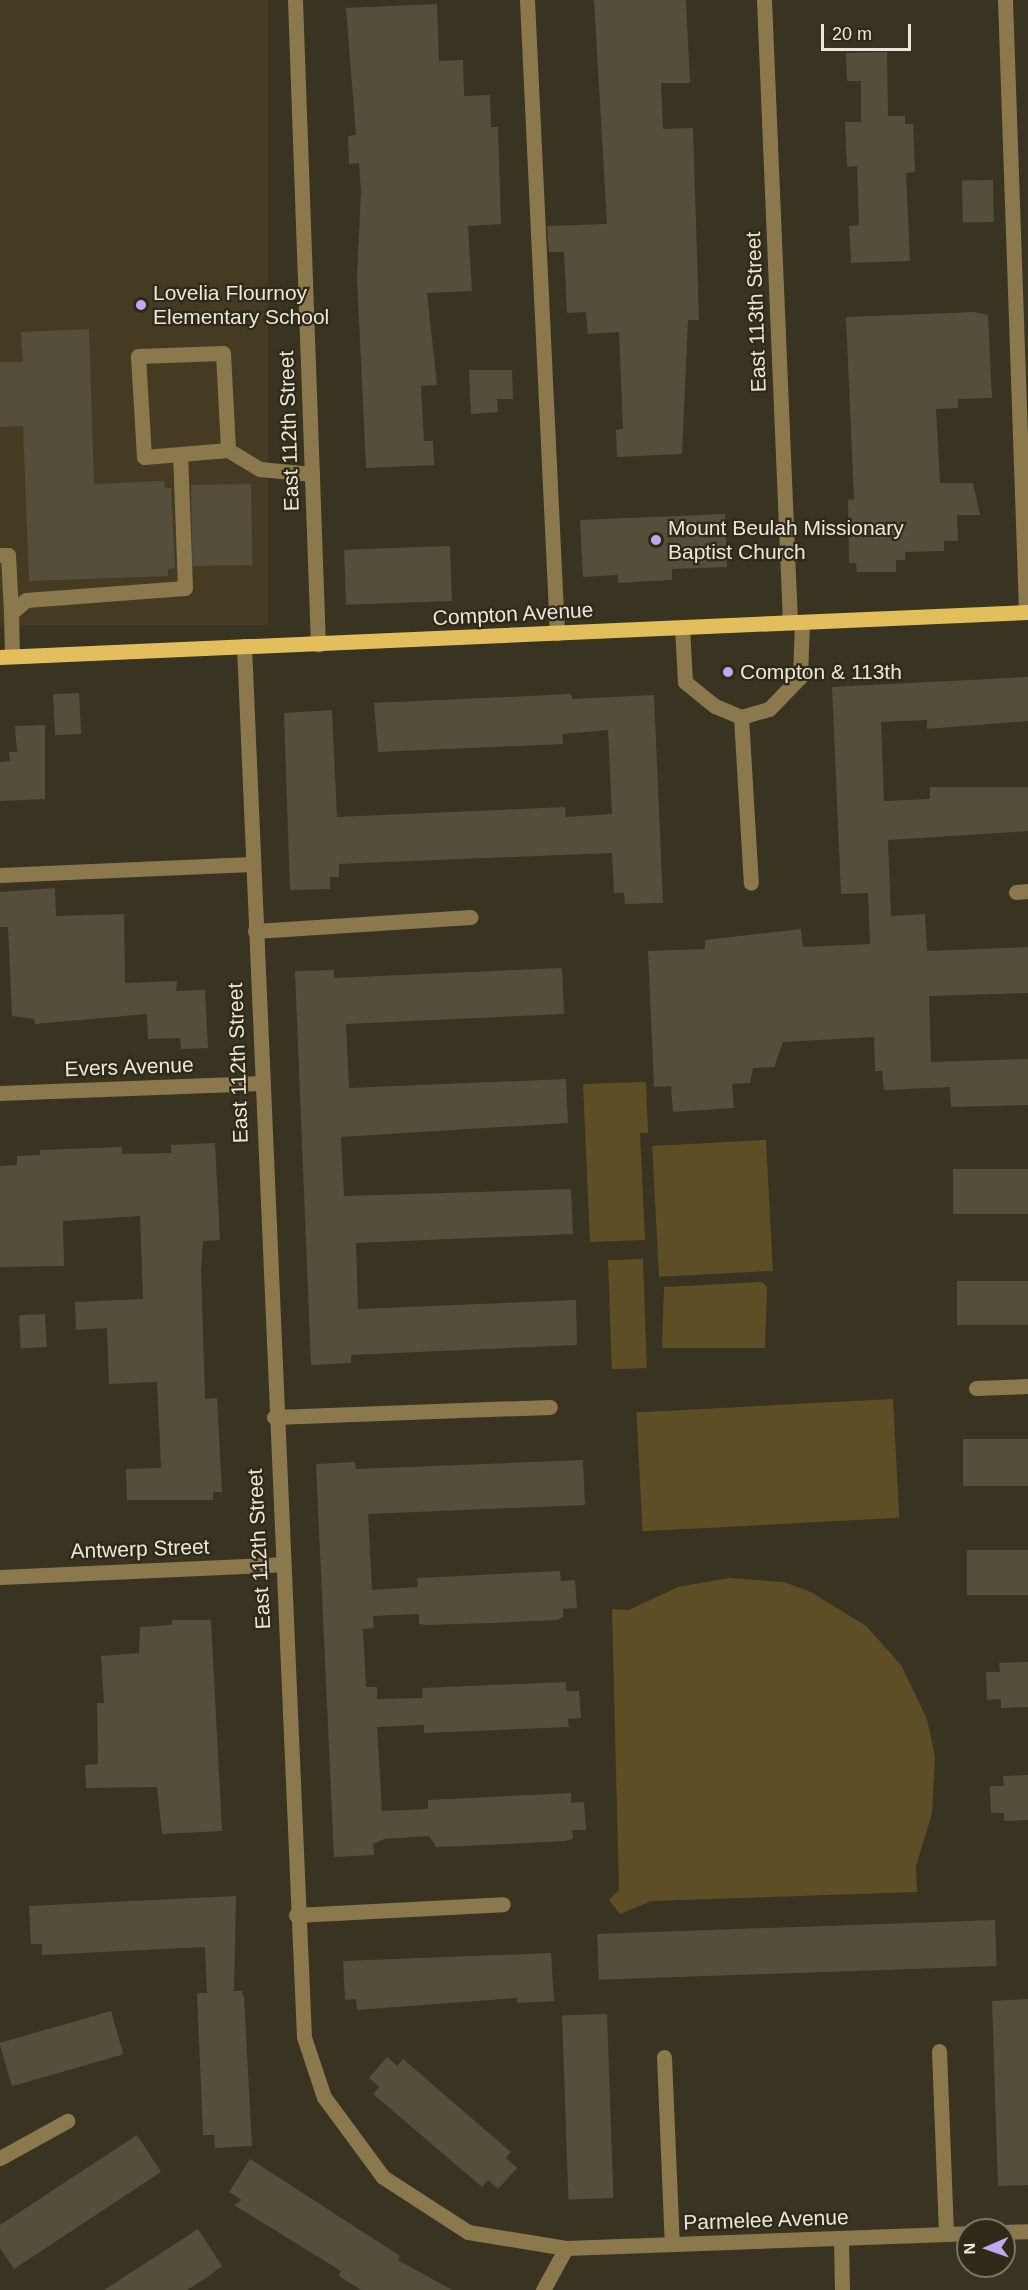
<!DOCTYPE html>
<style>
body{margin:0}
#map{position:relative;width:1028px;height:2290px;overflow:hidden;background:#393321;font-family:Arial,sans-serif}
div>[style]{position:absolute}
.built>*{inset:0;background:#443b22;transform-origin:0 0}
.green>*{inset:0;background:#5e4e25;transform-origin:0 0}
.building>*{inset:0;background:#554e3b;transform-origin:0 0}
.minor>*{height:15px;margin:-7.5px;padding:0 7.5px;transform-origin:7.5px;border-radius:7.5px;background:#8b794d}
.major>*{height:15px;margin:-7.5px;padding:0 7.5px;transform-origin:7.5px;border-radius:7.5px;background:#e2be5c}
.dots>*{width:16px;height:16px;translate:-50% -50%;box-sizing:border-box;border:3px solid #2f2917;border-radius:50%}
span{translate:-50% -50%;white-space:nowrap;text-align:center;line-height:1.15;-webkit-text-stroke:4.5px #2f2917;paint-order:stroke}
.poi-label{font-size:21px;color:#ebe7dc}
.left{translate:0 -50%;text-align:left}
.street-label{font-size:21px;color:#ebe7dc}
.north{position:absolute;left:956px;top:2218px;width:60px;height:60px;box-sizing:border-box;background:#2f2917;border:2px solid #7a7566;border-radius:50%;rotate:268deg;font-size:16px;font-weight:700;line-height:24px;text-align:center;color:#ebe7dc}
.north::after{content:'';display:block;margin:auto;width:21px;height:27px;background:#c1a8f3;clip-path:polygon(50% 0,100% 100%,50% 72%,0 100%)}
.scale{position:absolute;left:821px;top:24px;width:90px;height:27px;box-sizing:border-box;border:3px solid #ebe7dc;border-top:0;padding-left:8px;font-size:18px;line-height:21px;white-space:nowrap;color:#ebe7dc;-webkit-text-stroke:4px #2f2917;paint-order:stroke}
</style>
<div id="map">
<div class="built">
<div style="left:0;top:0;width:268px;height:625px"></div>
</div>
<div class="green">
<div style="clip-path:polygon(646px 1082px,648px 1133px,640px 1133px,645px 1240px,590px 1242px,583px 1084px)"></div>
<div style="left:766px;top:1140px;width:131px;height:114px;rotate:87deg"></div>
<div style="left:643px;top:1259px;width:109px;height:35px;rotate:88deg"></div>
<div style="clip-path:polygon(762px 1282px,767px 1287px,765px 1348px,662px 1348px,664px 1287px)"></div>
<div style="left:893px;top:1399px;width:119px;height:257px;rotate:87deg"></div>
<div style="clip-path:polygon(729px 1578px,784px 1582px,811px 1592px,866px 1626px,901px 1665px,927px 1719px,935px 1757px,932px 1813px,916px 1866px,917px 1892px,651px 1901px,620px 1914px,609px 1900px,619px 1890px,612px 1609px,629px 1610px,678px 1587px)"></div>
</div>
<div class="building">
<div style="clip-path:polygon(594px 0,686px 0,690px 83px,661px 83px,663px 129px,693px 128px,699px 320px,688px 320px,682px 454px,617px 457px,616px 430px,623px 429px,619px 332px,588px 334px,586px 312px,567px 313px,564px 252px,549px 252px,547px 226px,607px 224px)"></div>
<div style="clip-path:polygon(437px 4px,439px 61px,463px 60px,464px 96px,490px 95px,491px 127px,498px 127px,501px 224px,468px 226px,472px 291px,427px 293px,437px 385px,421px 386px,424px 441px,433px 441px,434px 465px,366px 468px,357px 278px,361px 191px,359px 163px,349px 164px,348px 136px,356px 135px,346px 8px)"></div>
<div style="clip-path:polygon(887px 52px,888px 116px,905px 116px,905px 124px,913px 124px,915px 172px,906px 173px,910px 261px,851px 263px,849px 226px,859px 225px,857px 166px,847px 167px,845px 122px,861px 122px,861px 81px,847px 81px,846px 53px)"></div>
<div style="left:993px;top:180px;width:42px;height:31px;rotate:89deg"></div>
<div style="clip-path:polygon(975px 312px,988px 315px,992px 398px,958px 399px,958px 408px,936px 409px,940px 483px,973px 483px,980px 515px,957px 515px,958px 541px,944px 541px,944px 551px,905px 552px,905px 560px,896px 560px,896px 572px,857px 572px,856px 563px,849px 563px,848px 500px,854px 499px,846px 317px)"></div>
<div style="clip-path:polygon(89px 329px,94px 484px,164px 481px,165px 488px,171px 488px,175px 568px,168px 569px,168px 576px,29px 581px,23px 426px,0 427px,0 362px,23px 362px,21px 332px)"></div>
<div style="clip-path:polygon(469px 370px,512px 370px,513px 399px,497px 399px,498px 412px,471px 414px)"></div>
<div style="left:251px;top:484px;width:81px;height:60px;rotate:89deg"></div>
<div style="clip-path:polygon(725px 514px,727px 567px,672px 569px,672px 580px,618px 583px,618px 575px,583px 577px,580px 520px)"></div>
<div style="left:450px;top:546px;width:55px;height:106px;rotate:88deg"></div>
<div style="clip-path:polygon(1028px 677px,1028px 721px,927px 729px,927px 720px,881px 722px,884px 801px,930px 799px,930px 787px,1028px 787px,1028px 831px,888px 840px,891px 916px,925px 914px,927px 951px,1028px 947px,1028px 993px,929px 996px,931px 1062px,1028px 1059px,1028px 1105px,951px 1107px,950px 1087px,884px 1090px,882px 1071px,875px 1071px,874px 1037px,783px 1042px,774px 1067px,753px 1068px,750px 1083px,732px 1084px,734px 1108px,673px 1112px,671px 1086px,654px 1087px,648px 951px,705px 949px,705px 940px,801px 929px,803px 947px,870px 944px,868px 893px,841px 894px,832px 687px)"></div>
<div style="left:79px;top:693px;width:41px;height:26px;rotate:87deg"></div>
<div style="clip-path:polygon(571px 694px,572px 699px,654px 695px,663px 903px,625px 904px,624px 893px,614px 893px,612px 853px,339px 864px,339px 877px,330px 877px,330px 889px,290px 890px,284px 713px,332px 710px,337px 817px,565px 807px,566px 817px,612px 814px,608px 730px,562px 734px,563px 744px,378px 752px,374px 703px)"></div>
<div style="clip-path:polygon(45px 725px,45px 799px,0 801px,0 762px,10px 761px,9px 752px,17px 752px,15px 726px)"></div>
<div style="clip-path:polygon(55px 888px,56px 916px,124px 914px,125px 983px,177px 981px,176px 991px,205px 990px,208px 1048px,181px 1049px,180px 1038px,148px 1039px,147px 1014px,35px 1024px,34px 1019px,12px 1016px,8px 927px,0 927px,0 892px)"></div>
<div style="clip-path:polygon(562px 968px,564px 1014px,346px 1024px,349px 1088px,566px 1079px,568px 1123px,341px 1137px,344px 1196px,571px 1189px,573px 1234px,356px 1243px,358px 1309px,576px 1300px,577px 1345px,351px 1355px,351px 1363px,311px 1365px,295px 971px,334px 970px,334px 978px)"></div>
<div style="clip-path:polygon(215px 1143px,220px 1240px,203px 1241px,201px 1269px,205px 1399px,217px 1398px,222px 1492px,213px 1492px,213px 1500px,127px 1500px,126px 1469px,161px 1468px,157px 1382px,109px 1384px,107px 1328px,76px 1330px,75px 1302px,143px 1299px,140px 1216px,63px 1221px,64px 1266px,0 1267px,0 1166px,17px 1165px,17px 1156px,40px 1155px,40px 1150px,122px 1147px,122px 1154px,171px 1153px,171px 1145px)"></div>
<div style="left:1028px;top:1169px;width:45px;height:75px;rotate:90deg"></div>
<div style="left:1028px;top:1281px;width:44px;height:71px;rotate:90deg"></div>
<div style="left:45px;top:1314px;width:33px;height:26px;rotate:87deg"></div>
<div style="left:1028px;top:1439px;width:47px;height:65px;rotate:90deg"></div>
<div style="clip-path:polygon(583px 1460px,585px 1505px,368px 1514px,372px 1590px,418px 1587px,417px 1578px,560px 1571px,561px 1581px,575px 1580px,577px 1608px,563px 1609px,563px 1617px,557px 1620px,493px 1623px,426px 1625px,419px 1624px,419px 1614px,373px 1616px,374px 1628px,363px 1629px,366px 1687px,377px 1687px,377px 1699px,423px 1698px,422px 1688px,566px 1682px,566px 1691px,579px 1691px,581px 1718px,568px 1719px,569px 1727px,424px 1733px,424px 1725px,377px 1727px,382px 1811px,428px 1809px,428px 1800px,571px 1793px,571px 1803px,584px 1802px,586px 1830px,572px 1830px,573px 1839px,565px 1841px,468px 1846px,436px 1847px,429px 1836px,384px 1839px,373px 1844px,374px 1855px,334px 1857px,316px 1464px,355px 1462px,356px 1469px)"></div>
<div style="left:1028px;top:1550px;width:45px;height:61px;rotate:90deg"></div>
<div style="clip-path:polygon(172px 1620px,211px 1620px,222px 1831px,162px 1834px,157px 1787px,86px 1788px,85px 1765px,98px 1764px,97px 1703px,104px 1703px,101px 1656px,139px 1653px,140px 1627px,172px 1625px)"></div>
<div style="clip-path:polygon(1028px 1662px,1028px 1707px,1001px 1708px,1001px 1699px,987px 1700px,986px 1672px,1000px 1672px,999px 1663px)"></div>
<div style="clip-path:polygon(1028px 1775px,1028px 1820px,1004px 1821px,1004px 1813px,991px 1813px,990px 1786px,1004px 1786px,1003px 1776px)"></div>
<div style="clip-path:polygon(236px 1896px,234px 1991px,242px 1991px,244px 1997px,252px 2146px,215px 2148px,214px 2135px,203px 2135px,197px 1993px,207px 1993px,205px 1947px,42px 1955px,42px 1944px,31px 1944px,29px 1906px)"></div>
<div style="left:995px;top:1920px;width:46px;height:398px;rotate:88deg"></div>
<div style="clip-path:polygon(551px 1953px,554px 2001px,517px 2003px,517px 1998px,357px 2010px,356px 1999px,345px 2000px,343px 1961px)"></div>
<div style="clip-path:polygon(1028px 1999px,1028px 2185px,998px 2186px,992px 2001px)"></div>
<div style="left:111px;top:2011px;width:45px;height:116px;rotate:74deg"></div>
<div style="left:607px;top:2014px;width:184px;height:45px;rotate:88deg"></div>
<div style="clip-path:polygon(387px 2057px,397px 2066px,403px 2059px,511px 2152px,506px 2158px,517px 2168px,498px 2189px,488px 2180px,482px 2187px,373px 2094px,379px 2087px,369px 2078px)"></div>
<div style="clip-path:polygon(137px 2135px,161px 2172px,14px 2269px,0 2248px,0 2225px)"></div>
<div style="clip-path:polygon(250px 2159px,400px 2256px,398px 2260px,452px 2290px,361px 2290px,339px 2276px,341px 2271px,234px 2205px,242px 2200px,229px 2192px)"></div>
<div style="clip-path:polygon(198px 2229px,222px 2266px,206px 2278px,187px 2290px,104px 2290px)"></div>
</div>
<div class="minor">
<div style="left:295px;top:0;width:645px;rotate:87.96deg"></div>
<div style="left:527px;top:0;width:634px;rotate:87.29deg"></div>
<div style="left:764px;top:0;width:623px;rotate:87.61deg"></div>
<div style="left:1005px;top:0;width:612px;rotate:88.03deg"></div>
<div style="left:228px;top:450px;width:84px;rotate:175.2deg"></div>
<div style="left:144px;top:457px;width:101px;rotate:-93.4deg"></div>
<div style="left:138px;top:356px;width:85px;rotate:-2deg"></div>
<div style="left:223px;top:353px;width:97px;rotate:87deg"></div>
<div style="left:228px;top:450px;width:37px;rotate:31deg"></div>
<div style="left:260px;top:469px;width:52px;rotate:5.5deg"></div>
<div style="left:0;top:555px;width:8px"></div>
<div style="left:8px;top:555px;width:58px;rotate:87deg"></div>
<div style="left:682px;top:627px;width:55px;rotate:86.9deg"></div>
<div style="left:685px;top:682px;width:38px;rotate:39deg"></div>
<div style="left:715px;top:706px;width:28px;rotate:23deg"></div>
<div style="left:741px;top:717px;width:29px;rotate:-16deg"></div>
<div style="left:769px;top:709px;width:45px;rotate:-45.9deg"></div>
<div style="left:800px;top:677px;width:55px;rotate:-87.9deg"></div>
<div style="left:244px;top:646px;width:1392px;rotate:87.53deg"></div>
<div style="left:304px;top:2037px;width:63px;rotate:71.6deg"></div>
<div style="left:324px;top:2097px;width:99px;rotate:53.6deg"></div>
<div style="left:383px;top:2177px;width:101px;rotate:32.9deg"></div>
<div style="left:468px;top:2232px;width:99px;rotate:9.3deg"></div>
<div style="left:566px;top:2248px;width:48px;rotate:118.7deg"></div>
<div style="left:12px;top:656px;width:43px;rotate:-91.3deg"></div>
<div style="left:11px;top:613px;width:20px;rotate:-41deg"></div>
<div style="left:26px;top:600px;width:159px;rotate:-4.3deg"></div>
<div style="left:185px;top:588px;width:134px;rotate:-92.1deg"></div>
<div style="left:741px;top:717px;width:166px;rotate:86.6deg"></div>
<div style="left:0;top:875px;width:252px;rotate:-2.5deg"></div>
<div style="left:1016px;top:892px;width:12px;rotate:-5deg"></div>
<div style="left:255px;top:931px;width:216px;rotate:-3.7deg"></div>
<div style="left:0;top:1093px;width:259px;rotate:-2.2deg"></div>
<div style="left:976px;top:1388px;width:52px;rotate:-2.2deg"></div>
<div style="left:274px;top:1417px;width:276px;rotate:-2.1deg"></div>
<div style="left:0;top:1577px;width:281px;rotate:-2.6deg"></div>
<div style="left:296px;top:1915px;width:207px;rotate:-3deg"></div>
<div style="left:939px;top:2051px;width:183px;rotate:87.8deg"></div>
<div style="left:664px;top:2057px;width:187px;rotate:87.6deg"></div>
<div style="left:0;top:2158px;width:77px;rotate:-28.9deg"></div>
<div style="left:1004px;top:2232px;width:24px;rotate:-2deg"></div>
<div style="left:841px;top:2238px;width:52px;rotate:88.9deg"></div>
<div style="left:566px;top:2248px;width:402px;rotate:-2.1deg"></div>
</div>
<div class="major">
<div style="left:0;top:657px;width:1029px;rotate:-2.51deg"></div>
</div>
<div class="dots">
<div style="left:141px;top:305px;background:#c1a8f3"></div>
<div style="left:656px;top:540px;background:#c1a8f3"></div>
<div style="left:728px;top:672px;background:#c1a8f3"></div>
</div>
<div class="poi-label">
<span class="left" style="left:153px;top:305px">Lovelia Flournoy<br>Elementary School</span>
<span class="left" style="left:668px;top:540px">Mount Beulah Missionary<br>Baptist Church</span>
<span class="left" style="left:740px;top:672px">Compton &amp; 113th</span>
</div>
<div class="street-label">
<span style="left:756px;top:312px;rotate:-92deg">East 113th Street</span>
<span style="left:289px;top:431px;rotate:-92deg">East 112th Street</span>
<span style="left:513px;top:614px;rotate:-3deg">Compton Avenue</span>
<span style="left:238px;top:1063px;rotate:-92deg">East 112th Street</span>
<span style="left:129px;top:1067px;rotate:-2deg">Evers Avenue</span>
<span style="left:140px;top:1549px;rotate:-2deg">Antwerp Street</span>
<span style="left:259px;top:1549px;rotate:-93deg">East 112th Street</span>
<span style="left:766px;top:2220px;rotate:-2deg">Parmelee Avenue</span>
</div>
<div class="north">N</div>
<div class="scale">20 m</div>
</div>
